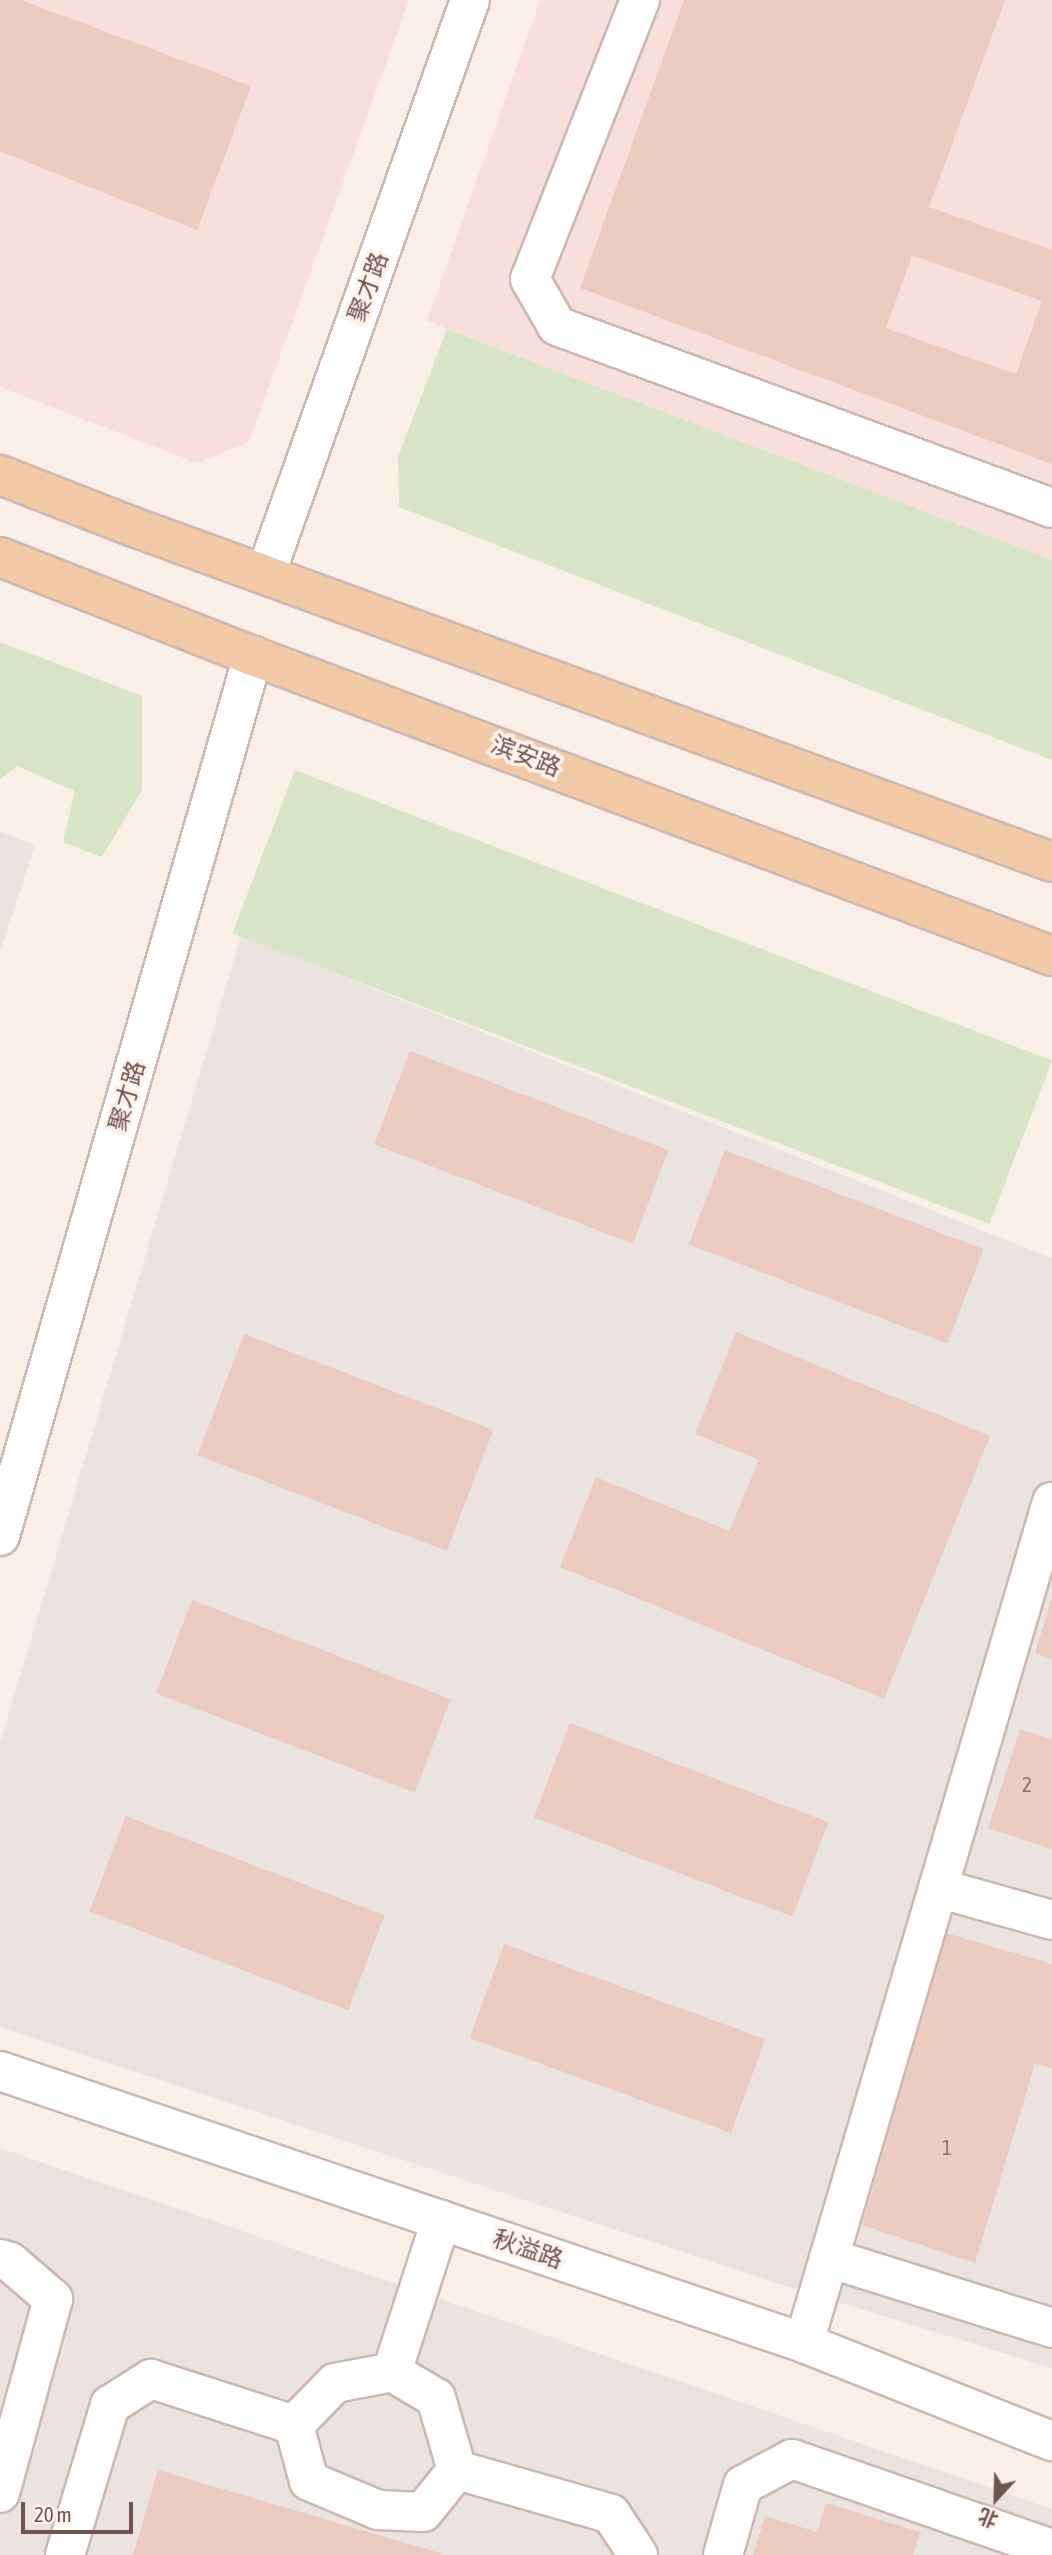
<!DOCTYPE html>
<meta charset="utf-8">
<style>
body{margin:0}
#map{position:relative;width:1052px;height:2555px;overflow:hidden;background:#faefe6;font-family:"Asap Condensed","Noto Sans SC",sans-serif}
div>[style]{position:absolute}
.commercial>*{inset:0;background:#f9dfdb}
.industrial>*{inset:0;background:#eae3df}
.green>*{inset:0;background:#d8e5c6;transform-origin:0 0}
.building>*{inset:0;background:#eccbc1;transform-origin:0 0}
.roads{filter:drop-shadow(2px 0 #ccb8b0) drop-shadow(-2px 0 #ccb8b0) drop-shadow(0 2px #ccb8b0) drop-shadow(0 -2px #ccb8b0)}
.minor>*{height:38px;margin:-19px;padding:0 19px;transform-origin:19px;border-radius:19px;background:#fff}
.major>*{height:38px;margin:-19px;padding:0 19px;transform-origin:19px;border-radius:19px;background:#f1c9a6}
span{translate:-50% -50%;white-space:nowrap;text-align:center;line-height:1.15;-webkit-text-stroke:7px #fdf3ec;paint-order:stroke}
.number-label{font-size:21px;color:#8f726b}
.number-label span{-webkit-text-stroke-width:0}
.street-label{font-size:24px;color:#70544e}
.north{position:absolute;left:961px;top:2464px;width:70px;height:70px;-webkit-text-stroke:5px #fdf3ec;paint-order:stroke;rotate:202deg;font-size:19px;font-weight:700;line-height:28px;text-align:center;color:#70544e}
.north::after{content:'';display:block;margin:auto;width:24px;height:32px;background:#70544e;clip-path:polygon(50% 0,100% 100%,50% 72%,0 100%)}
.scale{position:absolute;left:21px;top:2502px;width:112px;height:32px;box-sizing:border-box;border:4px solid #70544e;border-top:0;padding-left:9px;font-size:21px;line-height:24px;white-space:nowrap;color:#70544e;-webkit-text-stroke:5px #fdf3ec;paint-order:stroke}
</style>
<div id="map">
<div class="commercial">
<div style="clip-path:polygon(0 0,409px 0,249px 442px,197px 463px,0 387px)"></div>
<div style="clip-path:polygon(540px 0,1052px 0,1052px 560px,427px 321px)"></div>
</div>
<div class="industrial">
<div style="clip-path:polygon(0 832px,35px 845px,0 952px)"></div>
<div style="clip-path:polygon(241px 936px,1052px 1258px,1052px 2368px,773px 2282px,0 2027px,0 1743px)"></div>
<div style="clip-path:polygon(0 2148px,1052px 2509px,1052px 2555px,0 2555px)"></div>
</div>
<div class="green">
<div style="clip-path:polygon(447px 329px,1052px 560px,1052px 760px,399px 507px,398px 457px)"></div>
<div style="clip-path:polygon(0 642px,142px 696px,142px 790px,102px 857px,63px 842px,75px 791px,17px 766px,0 779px)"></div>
<div style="left:295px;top:770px;width:811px;height:175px;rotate:21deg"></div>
</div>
<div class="building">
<div style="clip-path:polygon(0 0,21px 0,251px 86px,197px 230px,0 151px)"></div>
<div style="clip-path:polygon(evenodd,684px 0,1005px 0,929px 207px,1052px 250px,1052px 464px,580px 288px,684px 0,912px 255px,1042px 301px,1016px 374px,886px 328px,912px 255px)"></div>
<div style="left:410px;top:1051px;width:277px;height:100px;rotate:21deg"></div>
<div style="left:725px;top:1150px;width:277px;height:101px;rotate:21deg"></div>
<div style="clip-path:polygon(736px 1332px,990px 1436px,884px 1699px,560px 1567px,596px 1477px,729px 1531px,759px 1460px,695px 1434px)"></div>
<div style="left:244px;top:1334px;width:267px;height:130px;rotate:21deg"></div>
<div style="left:192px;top:1600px;width:277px;height:100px;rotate:21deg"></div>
<div style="clip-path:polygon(1051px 1601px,1052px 1602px,1052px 1659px,1035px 1653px)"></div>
<div style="left:570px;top:1723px;width:277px;height:101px;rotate:21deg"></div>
<div style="clip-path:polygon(1020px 1729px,1052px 1739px,1052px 1849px,988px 1828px)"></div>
<div style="left:126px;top:1816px;width:277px;height:102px;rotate:21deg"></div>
<div style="clip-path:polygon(946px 1933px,1052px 1964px,1052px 2068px,1035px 2064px,975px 2263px,862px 2225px)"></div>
<div style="left:504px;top:1944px;width:278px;height:100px;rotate:20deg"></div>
<div style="clip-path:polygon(158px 2470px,443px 2554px,443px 2555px,133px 2555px)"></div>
<div style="clip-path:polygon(826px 2503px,920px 2532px,913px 2555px,753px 2555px,765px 2516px,817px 2532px)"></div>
</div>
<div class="roads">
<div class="minor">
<div style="left:640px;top:0;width:300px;rotate:111.5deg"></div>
<div style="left:530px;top:279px;width:54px;rotate:60.1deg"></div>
<div style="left:557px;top:326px;width:527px;rotate:20.19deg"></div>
<div style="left:266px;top:573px;width:608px;rotate:-70.4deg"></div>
<div style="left:0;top:1536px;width:916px;rotate:-73.96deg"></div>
<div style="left:938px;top:1888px;width:118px;rotate:15.7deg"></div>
<div style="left:0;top:2071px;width:849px;rotate:18.69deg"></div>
<div style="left:804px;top:2343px;width:267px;rotate:21.6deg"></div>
<div style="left:829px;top:2258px;width:234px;rotate:17.4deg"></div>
<div style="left:0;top:2259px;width:10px;rotate:17deg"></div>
<div style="left:10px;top:2262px;width:57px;rotate:40.7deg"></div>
<div style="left:53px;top:2299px;width:201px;rotate:105.3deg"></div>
<div style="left:804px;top:2343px;width:877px;rotate:-73.57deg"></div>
<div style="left:392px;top:2372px;width:160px;rotate:-72.1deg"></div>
<div style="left:294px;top:2425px;width:58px;rotate:75deg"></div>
<div style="left:309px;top:2481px;width:75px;rotate:22.8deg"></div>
<div style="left:378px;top:2510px;width:45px;rotate:2.5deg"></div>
<div style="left:423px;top:2512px;width:54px;rotate:-51deg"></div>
<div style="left:65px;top:2555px;width:157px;rotate:-73.3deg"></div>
<div style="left:110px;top:2405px;width:49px;rotate:-32.4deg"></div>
<div style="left:151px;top:2379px;width:150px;rotate:17.8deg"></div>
<div style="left:294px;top:2425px;width:59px;rotate:-45.7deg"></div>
<div style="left:335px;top:2383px;width:58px;rotate:-10.9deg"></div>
<div style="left:392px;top:2372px;width:51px;rotate:30.6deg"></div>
<div style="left:436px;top:2398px;width:75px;rotate:73.7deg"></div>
<div style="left:457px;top:2470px;width:160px;rotate:15.9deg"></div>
<div style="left:611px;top:2514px;width:49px;rotate:56.6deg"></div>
<div style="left:723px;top:2555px;width:73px;rotate:-74.1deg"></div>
<div style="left:743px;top:2485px;width:55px;rotate:-28deg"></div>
<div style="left:792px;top:2459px;width:275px;rotate:19.1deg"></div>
</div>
<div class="major">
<div style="left:0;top:475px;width:141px;rotate:21.3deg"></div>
<div style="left:131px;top:526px;width:980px;rotate:20.04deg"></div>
<div style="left:0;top:557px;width:272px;rotate:21.4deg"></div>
<div style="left:253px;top:656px;width:853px;rotate:20.58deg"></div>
</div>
</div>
<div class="number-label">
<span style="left:1027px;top:1784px">2</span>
<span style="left:947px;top:2147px">1</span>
</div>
<div class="street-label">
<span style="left:368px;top:287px;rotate:-70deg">聚才路</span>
<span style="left:526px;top:756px;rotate:21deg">滨安路</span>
<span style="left:127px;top:1096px;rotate:-74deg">聚才路</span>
<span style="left:528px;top:2249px;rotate:19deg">秋溢路</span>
</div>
<div class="north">北</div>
<div class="scale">20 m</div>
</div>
